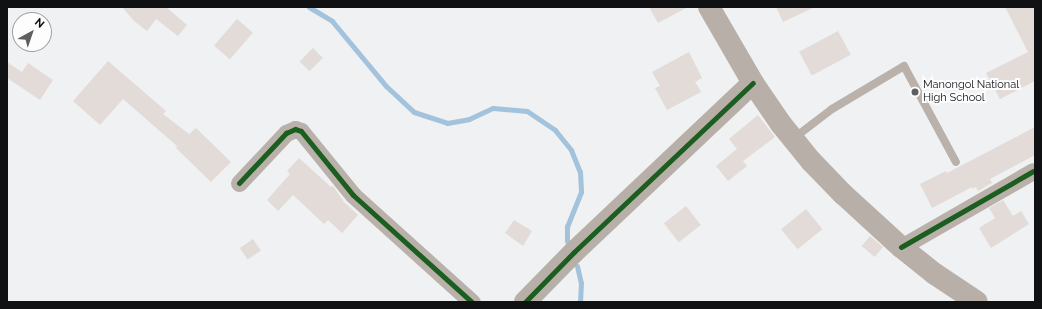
<!DOCTYPE html>
<style>
body{margin:0}
#map{position:relative;width:1042px;height:309px;overflow:hidden;background:#eff1f3;font-family:Raleway,sans-serif}
div>[style]{position:absolute}
.stream>*{height:5px;margin:-2.5px;padding:0 2.5px;transform-origin:2.5px;border-radius:2.5px;background:#a3c2dc}
.building>*{inset:0;background:#e2dbd8;transform-origin:0 0}
.lane>*{height:8px;margin:-4px;padding:0 4px;transform-origin:4px;border-radius:4px;background:#b9b1aa}
.street>*{height:17px;margin:-8.5px;padding:0 8.5px;transform-origin:8.5px;border-radius:8.5px;background:#b9b1aa}
.secondary>*{height:22px;margin:-11px;padding:0 11px;transform-origin:11px;border-radius:11px;background:#b8b0a8}
.cycleway>*{height:5px;margin:-2.5px;padding:0 2.5px;transform-origin:2.5px;border-radius:2.5px;background:#1b5e20}
.dots>*{width:11px;height:11px;translate:-50% -50%;box-sizing:border-box;border:2px solid #fdfdfe;border-radius:50%}
span{translate:-50% -50%;white-space:nowrap;text-align:center;line-height:1.15;-webkit-text-stroke:4px #fdfdfe;paint-order:stroke}
.poi-label{font-size:11px;color:#101113}
.left{translate:0 -50%;text-align:left}
.frame{position:absolute;inset:0;border:8px solid #101113;pointer-events:none}
.north{position:absolute;left:12px;top:12px;width:40px;height:40px;box-sizing:border-box;background:#fdfdfe;border:1px solid #9e9fa0;border-radius:50%;rotate:40deg;font-size:11px;font-weight:700;line-height:16px;text-align:center;color:#101113}
.north::after{content:'';display:block;margin:auto;width:14px;height:18px;background:#5e5f61;clip-path:polygon(50% 0,100% 100%,50% 72%,0 100%)}
</style>
<div id="map">
<div class="stream">
<div style="left:309px;top:7px;width:27px;rotate:31deg"></div>
<div style="left:332px;top:21px;width:85px;rotate:50.3deg"></div>
<div style="left:386px;top:86px;width:38px;rotate:43deg"></div>
<div style="left:414px;top:112px;width:35px;rotate:18deg"></div>
<div style="left:447px;top:123px;width:22px;rotate:-10deg"></div>
<div style="left:469px;top:119px;width:26px;rotate:-25deg"></div>
<div style="left:493px;top:108px;width:34px;rotate:5deg"></div>
<div style="left:527px;top:111px;width:34px;rotate:34deg"></div>
<div style="left:555px;top:130px;width:26px;rotate:51deg"></div>
<div style="left:571px;top:150px;width:24px;rotate:68deg"></div>
<div style="left:580px;top:172px;width:20px;rotate:87deg"></div>
<div style="left:581px;top:192px;width:37px;rotate:112deg"></div>
<div style="left:567px;top:226px;width:15px;rotate:90deg"></div>
<div style="left:577px;top:266px;width:17px;rotate:77deg"></div>
<div style="left:581px;top:283px;width:19px;rotate:93deg"></div>
</div>
<div class="building">
<div style="clip-path:polygon(122px 7px,166px 7px,187px 25px,178px 36px,156px 19px,147px 31px,134px 21px)"></div>
<div style="clip-path:polygon(649px 7px,688px 7px,658px 23px)"></div>
<div style="clip-path:polygon(776px 7px,815px 7px,783px 22px)"></div>
<div style="clip-path:polygon(1005px 7px,1035px 7px,1035px 81px,1000px 99px,986px 73px,1028px 52px)"></div>
<div style="left:237px;top:19px;width:21px;height:35px;rotate:41deg"></div>
<div style="left:838px;top:31px;width:27px;height:44px;rotate:62deg"></div>
<div style="left:313px;top:48px;width:14px;height:19px;rotate:45deg"></div>
<div style="clip-path:polygon(689px 52px,702px 78px,695px 82px,701px 92px,667px 110px,655px 88px,660px 86px,652px 72px)"></div>
<div style="clip-path:polygon(108px 61px,166px 111px,163px 114px,189px 134px,196px 128px,231px 162px,211px 182px,176px 148px,177px 146px,123px 99px,100px 125px,73px 101px)"></div>
<div style="clip-path:polygon(7px 62px,22px 72px,28px 63px,53px 80px,40px 100px,7px 78px)"></div>
<div style="clip-path:polygon(758px 115px,775px 137px,743px 161px,747px 166px,728px 181px,716px 166px,737px 149px,729px 139px)"></div>
<div style="clip-path:polygon(1035px 127px,1035px 155px,990px 179px,992px 183px,978px 191px,976px 187px,972px 189px,972px 187px,932px 208px,920px 184px,946px 171px,947px 173px)"></div>
<div style="clip-path:polygon(299px 158px,331px 187px,333px 186px,344px 202px,358px 215px,342px 233px,328px 220px,324px 224px,293px 195px,278px 211px,267px 200px,290px 174px,287px 171px)"></div>
<div style="clip-path:polygon(1003px 200px,1013px 216px,1021px 211px,1029px 224px,991px 248px,979px 228px,995px 218px,989px 208px)"></div>
<div style="left:686px;top:206px;width:24px;height:28px;rotate:52deg"></div>
<div style="left:806px;top:209px;width:26px;height:32px;rotate:51deg"></div>
<div style="clip-path:polygon(514px 220px,532px 231px,523px 246px,505px 233px)"></div>
<div style="left:870px;top:236px;width:17px;height:13px;rotate:40deg"></div>
<div style="left:253px;top:239px;width:14px;height:16px;rotate:56deg"></div>
</div>
<div class="lane">
<div style="left:794px;top:138px;width:48px;rotate:-37.3deg"></div>
<div style="left:832px;top:109px;width:84px;rotate:-30.8deg"></div>
<div style="left:904px;top:66px;width:109px;rotate:61.6deg"></div>
</div>
<div class="street">
<div style="left:239px;top:183px;width:69px;rotate:-46.8deg"></div>
<div style="left:286px;top:133px;width:10px;rotate:-24deg"></div>
<div style="left:295px;top:129px;width:6px;rotate:18deg"></div>
<div style="left:301px;top:131px;width:82px;rotate:50.9deg"></div>
<div style="left:353px;top:195px;width:160px;rotate:42deg"></div>
<div style="left:901px;top:247px;width:152px;rotate:-29.9deg"></div>
</div>
<div class="secondary">
<div style="left:709px;top:7px;width:88px;rotate:59.9deg"></div>
<div style="left:753px;top:83px;width:50px;rotate:55.7deg"></div>
<div style="left:781px;top:124px;width:48px;rotate:51deg"></div>
<div style="left:811px;top:161px;width:46px;rotate:45.9deg"></div>
<div style="left:843px;top:194px;width:79px;rotate:42.4deg"></div>
<div style="left:901px;top:247px;width:43px;rotate:38.5deg"></div>
<div style="left:935px;top:274px;width:50px;rotate:33.7deg"></div>
<div style="left:525px;top:302px;width:70px;rotate:-45.6deg"></div>
<div style="left:574px;top:252px;width:246px;rotate:-43.4deg"></div>
</div>
<div class="cycleway">
<div style="left:239px;top:183px;width:69px;rotate:-46.8deg"></div>
<div style="left:286px;top:133px;width:10px;rotate:-24deg"></div>
<div style="left:295px;top:129px;width:6px;rotate:18deg"></div>
<div style="left:301px;top:131px;width:82px;rotate:50.9deg"></div>
<div style="left:353px;top:195px;width:160px;rotate:42deg"></div>
<div style="left:901px;top:247px;width:152px;rotate:-29.9deg"></div>
<div style="left:525px;top:302px;width:70px;rotate:-45.6deg"></div>
<div style="left:574px;top:252px;width:246px;rotate:-43.4deg"></div>
</div>
<div class="dots">
<div style="left:915px;top:92px;background:#5e5f61"></div>
</div>
<div class="poi-label">
<span class="left" style="left:923px;top:92px">Manongol National<br>High School</span>
</div>
<div class="frame"></div>
<div class="north">N</div>
</div>
